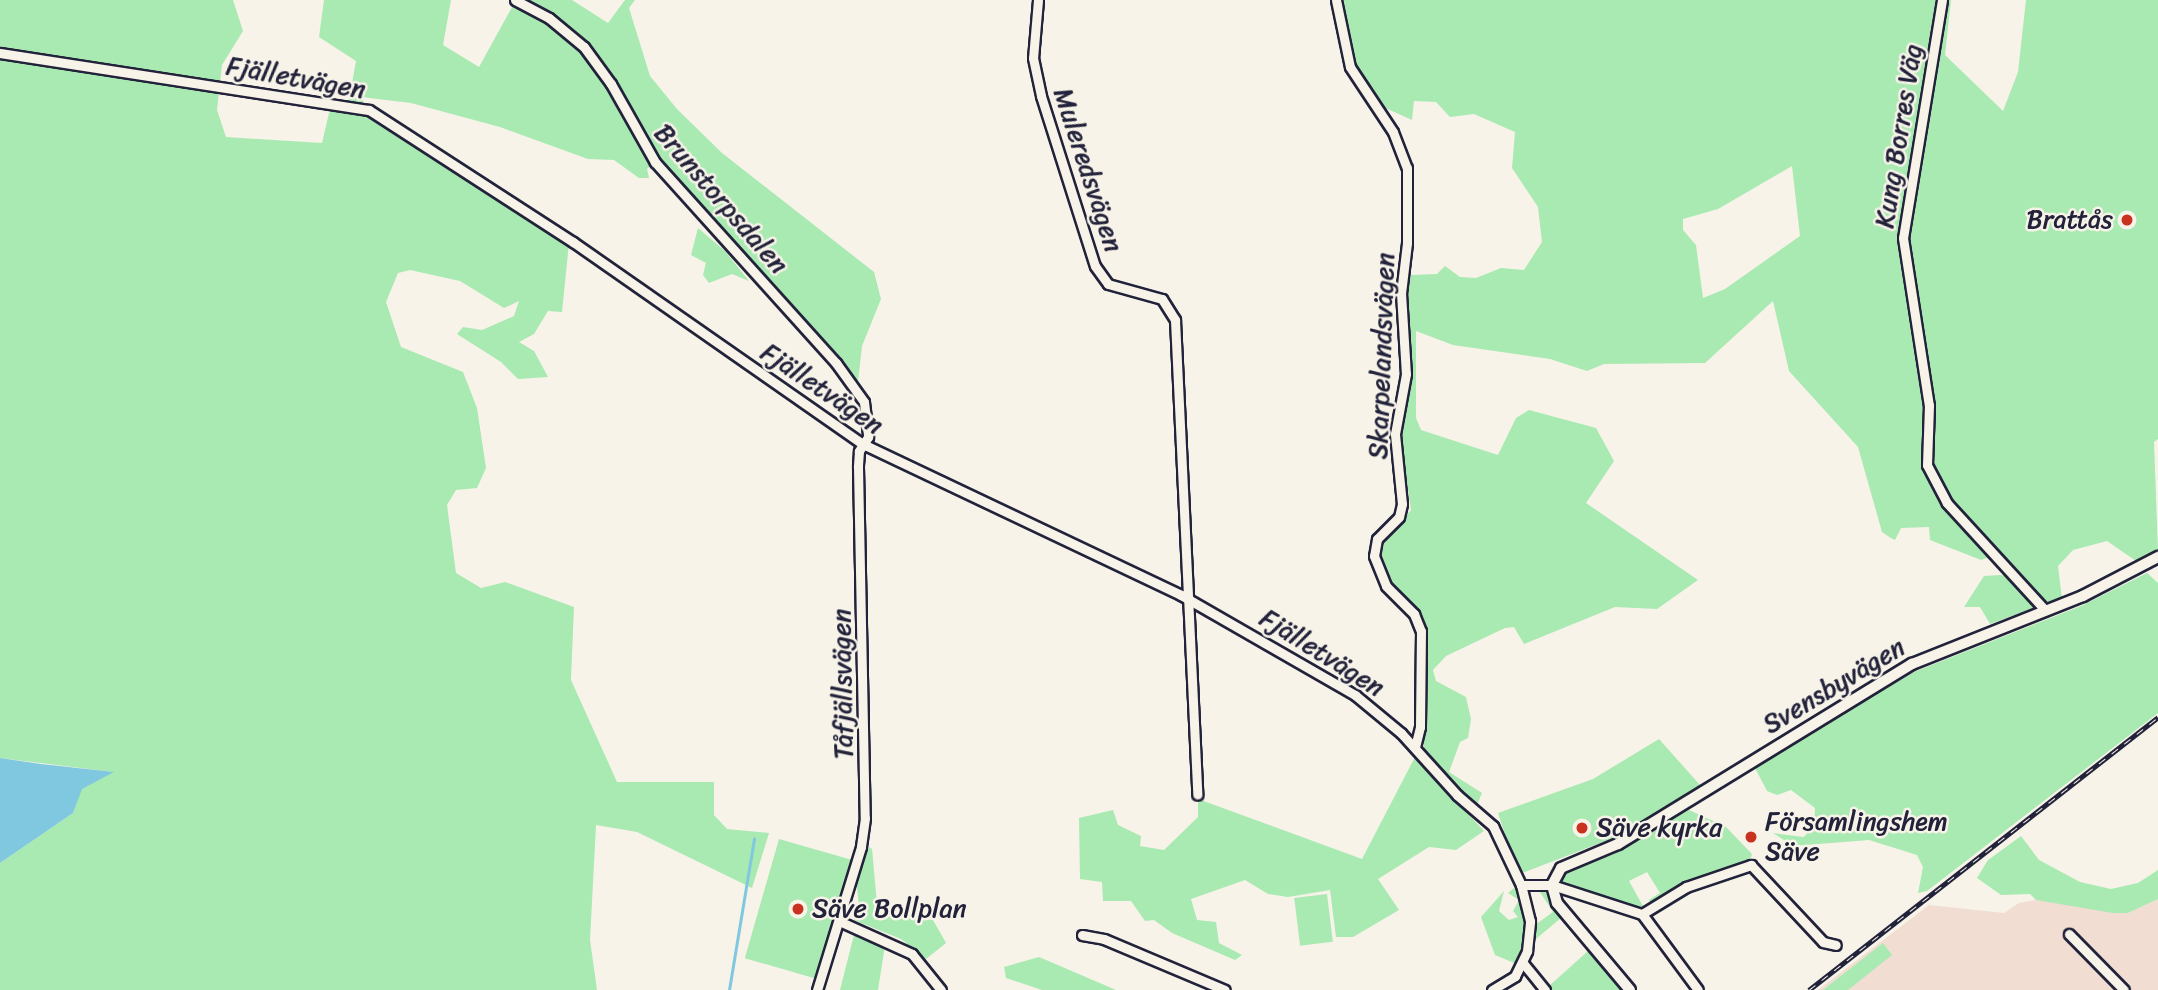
<!DOCTYPE html>
<meta charset="utf-8">
<style>
body{margin:0}
#map{position:relative;width:2158px;height:990px;overflow:hidden;background:#f7f3e8;font-family:Sriracha,sans-serif}
div>[style]{position:absolute}
.built>*{inset:0;background:#f1ddd1}
.green>*{inset:0;background:#a9e9b2;transform-origin:0 0}
.water>*{inset:0;background:#7fc8df}
.stream>*{height:2.5px;margin:-1.25px;padding:0 1.25px;transform-origin:1.25px;border-radius:1.25px;background:#7fc8df}
.roads{filter:drop-shadow(2px 0 #22223b) drop-shadow(-2px 0 #22223b) drop-shadow(0 2px #22223b) drop-shadow(0 -2px #22223b)}
.minor>*{height:9px;margin:-4.5px;padding:0 4.5px;transform-origin:4.5px;border-radius:4.5px;background:#f7f3e8}
.tertiary>*{height:10px;margin:-5px;padding:0 5px;transform-origin:5px;border-radius:5px;background:#f7f3e8}
.rail>*{height:5px;margin-top:-2.5px;transform-origin:0;background:repeating-linear-gradient(90deg,#f7f3e8 0 8px,#22223b 0 16px);box-sizing:border-box;border-block:2px solid #22223b}
.dots>*{width:19px;height:19px;translate:-50% -50%;box-sizing:border-box;border:4px solid #f7f3e8;border-radius:50%}
span{translate:-50% -50%;white-space:nowrap;text-align:center;line-height:1.15;-webkit-text-stroke:5px #f7f3e8;paint-order:stroke}
.street-label{font-size:26px;color:#22223b}
.poi-label{font-size:26px;color:#22223b}
.right{translate:-100% -50%;text-align:right}
.left{translate:0 -50%;text-align:left}
</style>
<div id="map">
<div class="built">
<div style="clip-path:polygon(2158px 899px,2158px 990px,1818px 990px,1929px 905px,2004px 913px,2019px 903px,2036px 900px,2128px 913px)"></div>
</div>
<div class="green">
<div style="clip-path:polygon(0 0,233px 0,243px 31px,222px 65px,217px 110px,226px 137px,322px 143px,329px 113px,349px 100px,356px 61px,319px 37px,324px 0,451px 0,443px 45px,479px 67px,516px 0,572px 0,608px 23px,625px 0,635px 0,629px 8px,650px 76px,677px 109px,722px 153px,874px 272px,881px 299px,862px 346px,858px 382px,657px 159px,647px 169px,649px 178px,639px 178px,614px 160px,588px 159px,500px 127px,411px 103px,361px 97px,372px 118px,569px 243px,562px 312px,548px 311px,534px 334px,519px 342px,534px 351px,548px 377px,518px 379px,501px 362px,457px 334px,463px 327px,482px 330px,514px 316px,519px 301px,504px 308px,460px 281px,410px 270px,398px 273px,386px 302px,401px 347px,463px 372px,477px 408px,486px 468px,477px 488px,456px 490px,447px 505px,456px 573px,481px 588px,505px 582px,574px 607px,571px 680px,617px 782px,714px 782px,714px 815px,727px 829px,769px 833px,752px 888px,637px 832px,596px 825px,590px 940px,597px 990px,0 990px,0 863px,73px 813px,81px 789px,113px 772px,0 758px)"></div>
<div style="clip-path:polygon(evenodd,1339px 0,1951px 0,1945px 55px,2003px 111px,2018px 72px,2026px 0,2158px 0,2158px 439px,2154px 442px,2158px 550px,2139px 563px,2107px 541px,2073px 550px,2058px 566px,2062px 599px,2044px 605px,2032px 586px,1997px 554px,1981px 560px,1930px 540px,1929px 527px,1901px 528px,1895px 540px,1891px 538px,1882px 532px,1858px 447px,1789px 371px,1773px 301px,1705px 363px,1604px 364px,1587px 371px,1550px 359px,1453px 345px,1416px 331px,1416px 418px,1421px 430px,1498px 455px,1516px 418px,1529px 410px,1596px 428px,1614px 461px,1586px 503px,1698px 580px,1657px 609px,1615px 607px,1524px 644px,1514px 627px,1505px 628px,1446px 656px,1433px 670px,1436px 681px,1466px 697px,1471px 719px,1468px 738px,1460px 742px,1449px 772px,1482px 793px,1477px 805px,1443px 776px,1424px 751px,1424px 618px,1385px 576px,1378px 551px,1411px 510px,1400px 435px,1410px 373px,1405px 292px,1411px 275px,1437px 274px,1445px 266px,1460px 277px,1476px 278px,1501px 268px,1524px 270px,1542px 242px,1538px 207px,1512px 168px,1515px 132px,1474px 114px,1450px 117px,1436px 102px,1414px 101px,1412px 120px,1381px 106px,1350px 60px,1339px 0,1792px 166px,1800px 236px,1725px 289px,1703px 298px,1696px 245px,1683px 230px,1683px 219px,1718px 209px,1792px 166px)"></div>
<div style="clip-path:polygon(698px 228px,725px 251px,749px 281px,732px 274px,709px 283px,703px 275px,706px 263px,691px 255px)"></div>
<div style="clip-path:polygon(2147px 573px,2158px 583px,2158px 713px,1927px 891px,1918px 893px,1923px 867px,1917px 855px,1869px 840px,1793px 846px,1773px 833px,1804px 837px,1814px 825px,1815px 808px,1791px 790px,1777px 795px,1767px 791px,1755px 768px,1914px 672px,2081px 606px)"></div>
<div style="clip-path:polygon(2000px 575px,2010px 576px,2033px 608px,1990px 624px,1980px 607px,1964px 607px,1984px 576px)"></div>
<div style="clip-path:polygon(1659px 739px,1700px 785px,1613px 838px,1525px 872px,1517px 871px,1498px 813px,1593px 779px)"></div>
<div style="clip-path:polygon(1415px 757px,1484px 831px,1456px 850px,1429px 847px,1378px 879px,1399px 910px,1353px 937px,1336px 937px,1330px 890px,1288px 897px,1268px 894px,1245px 880px,1191px 899px,1197px 920px,1216px 922px,1219px 943px,1242px 955px,1235px 960px,1172px 933px,1154px 920px,1145px 921px,1131px 901px,1103px 901px,1102px 882px,1080px 879px,1079px 818px,1113px 810px,1118px 825px,1141px 836px,1140px 846px,1164px 850px,1198px 817px,1198px 799px,1362px 859px)"></div>
<div style="clip-path:polygon(1689px 810px,1726px 827px,1752px 854px,1750px 860px,1682px 883px,1651px 905px,1649px 900px,1660px 893px,1647px 872px,1629px 881px,1644px 908px,1641px 911px,1561px 884px,1567px 872px,1614px 854px)"></div>
<div style="clip-path:polygon(2021px 836px,2039px 860px,2080px 882px,2111px 889px,2138px 883px,2158px 870px,2158px 899px,2128px 913px,2113px 913px,2036px 900px,2030px 894px,2001px 895px,1977px 878px,1988px 860px)"></div>
<div style="left:779px;top:839px;width:77px;height:124px;rotate:16deg"></div>
<div style="clip-path:polygon(866px 845px,872px 849px,878px 915px,933px 920px,946px 943px,926px 959px,901px 939px,854px 920px,859px 906px,856px 878px)"></div>
<div style="clip-path:polygon(1514px 888px,1520px 893px,1528px 931px,1519px 965px,1495px 955px,1481px 917px,1504px 891px,1499px 911px,1509px 920px,1518px 917px,1513px 911px,1519px 900px,1508px 893px)"></div>
<div style="clip-path:polygon(1545px 891px,1561px 918px,1531px 943px,1531px 908px,1535px 925px,1553px 912px,1540px 892px)"></div>
<div style="left:1327px;top:894px;width:48px;height:33px;rotate:83deg"></div>
<div style="clip-path:polygon(855px 931px,885px 945px,878px 990px,840px 990px)"></div>
<div style="clip-path:polygon(1883px 943px,1892px 955px,1848px 990px,1823px 990px)"></div>
<div style="clip-path:polygon(1588px 951px,1622px 990px,1552px 990px,1549px 986px)"></div>
<div style="clip-path:polygon(1039px 957px,1116px 990px,1042px 990px,1006px 978px,1004px 967px)"></div>
</div>
<div class="water">
<div style="clip-path:polygon(0 758px,41px 764px,114px 772px,82px 789px,73px 813px,0 863px)"></div>
</div>
<div class="stream">
<div style="left:729px;top:990px;width:153px;rotate:-80.6deg"></div>
</div>
<div class="roads">
<div class="minor">
<div style="left:515px;top:0;width:38px;rotate:28deg"></div>
<div style="left:549px;top:18px;width:45px;rotate:39.6deg"></div>
<div style="left:584px;top:47px;width:46px;rotate:53.9deg"></div>
<div style="left:611px;top:84px;width:90px;rotate:60.6deg"></div>
<div style="left:655px;top:162px;width:270px;rotate:48deg"></div>
<div style="left:836px;top:363px;width:48px;rotate:54.3deg"></div>
<div style="left:864px;top:402px;width:35px;rotate:83deg"></div>
<div style="left:868px;top:437px;width:17px;rotate:123deg"></div>
<div style="left:859px;top:451px;width:16px;rotate:94deg"></div>
<div style="left:858px;top:467px;width:351px;rotate:88.9deg"></div>
<div style="left:865px;top:818px;width:29px;rotate:98deg"></div>
<div style="left:861px;top:847px;width:150px;rotate:107.1deg"></div>
<div style="left:1038px;top:0;width:58px;rotate:94.9deg"></div>
<div style="left:1033px;top:58px;width:39px;rotate:78deg"></div>
<div style="left:1041px;top:96px;width:178px;rotate:72.4deg"></div>
<div style="left:1095px;top:266px;width:22px;rotate:54deg"></div>
<div style="left:1108px;top:284px;width:56px;rotate:15.5deg"></div>
<div style="left:1162px;top:299px;width:25px;rotate:58deg"></div>
<div style="left:1175px;top:320px;width:475px;rotate:87.3deg"></div>
<div style="left:1336px;top:0;width:68px;rotate:78.2deg"></div>
<div style="left:1350px;top:67px;width:78px;rotate:56.5deg"></div>
<div style="left:1393px;top:132px;width:39px;rotate:69deg"></div>
<div style="left:1407px;top:168px;width:75px;rotate:90deg"></div>
<div style="left:1407px;top:243px;width:50px;rotate:96.8deg"></div>
<div style="left:1401px;top:293px;width:81px;rotate:86.5deg"></div>
<div style="left:1406px;top:374px;width:61px;rotate:100.4deg"></div>
<div style="left:1395px;top:434px;width:70px;rotate:84.3deg"></div>
<div style="left:1402px;top:504px;width:13px;rotate:103deg"></div>
<div style="left:1399px;top:517px;width:31px;rotate:135deg"></div>
<div style="left:1377px;top:539px;width:17px;rotate:100deg"></div>
<div style="left:1374px;top:556px;width:32px;rotate:68deg"></div>
<div style="left:1386px;top:586px;width:40px;rotate:45deg"></div>
<div style="left:1414px;top:614px;width:18px;rotate:68deg"></div>
<div style="left:1421px;top:631px;width:96px;rotate:90.6deg"></div>
<div style="left:1420px;top:727px;width:21px;rotate:104deg"></div>
<div style="left:1942px;top:0;width:241px;rotate:99.3deg"></div>
<div style="left:1903px;top:238px;width:169px;rotate:81.2deg"></div>
<div style="left:1929px;top:405px;width:60px;rotate:91.9deg"></div>
<div style="left:1927px;top:465px;width:43px;rotate:62.2deg"></div>
<div style="left:1947px;top:503px;width:145px;rotate:47.5deg"></div>
<div style="left:0;top:53px;width:373px;rotate:8.8deg"></div>
<div style="left:369px;top:110px;width:243px;rotate:32.9deg"></div>
<div style="left:573px;top:242px;width:353px;rotate:34.9deg"></div>
<div style="left:863px;top:444px;width:352px;rotate:25.4deg"></div>
<div style="left:1181px;top:595px;width:201px;rotate:29.9deg"></div>
<div style="left:1355px;top:695px;width:60px;rotate:39.6deg"></div>
<div style="left:1401px;top:733px;width:84px;rotate:47.9deg"></div>
<div style="left:1457px;top:795px;width:48px;rotate:40.7deg"></div>
<div style="left:1493px;top:826px;width:65px;rotate:64.6deg"></div>
<div style="left:1521px;top:885px;width:31px"></div>
<div style="left:1552px;top:885px;width:95px;rotate:17.9deg"></div>
<div style="left:1642px;top:914px;width:94px;rotate:53.6deg"></div>
<div style="left:1642px;top:914px;width:52px;rotate:-31.5deg"></div>
<div style="left:1686px;top:887px;width:69px;rotate:-18.7deg"></div>
<div style="left:1751px;top:865px;width:105px;rotate:46.9deg"></div>
<div style="left:1823px;top:942px;width:13px;rotate:13deg"></div>
<div style="left:839px;top:921px;width:80px;rotate:24.3deg"></div>
<div style="left:912px;top:954px;width:46px;rotate:51.1deg"></div>
<div style="left:2069px;top:934px;width:78px;rotate:45.5deg"></div>
<div style="left:1082px;top:935px;width:22px;rotate:10deg"></div>
<div style="left:1104px;top:939px;width:131px;rotate:22.9deg"></div>
<div style="left:1523px;top:963px;width:35px;rotate:51deg"></div>
<div style="left:1492px;top:990px;width:27px;rotate:-31deg"></div>
<div style="left:1515px;top:976px;width:28px;rotate:-64deg"></div>
<div style="left:1527px;top:951px;width:30px;rotate:-84deg"></div>
<div style="left:1530px;top:921px;width:37px;rotate:-104deg"></div>
</div>
<div class="tertiary">
<div style="left:1630px;top:990px;width:114px;rotate:-130deg"></div>
<div style="left:1557px;top:903px;width:19px;rotate:-106deg"></div>
<div style="left:1552px;top:885px;width:19px;rotate:-62deg"></div>
<div style="left:1561px;top:868px;width:62px;rotate:-22.8deg"></div>
<div style="left:1618px;top:844px;width:345px;rotate:-31.5deg"></div>
<div style="left:1912px;top:664px;width:184px;rotate:-21.7deg"></div>
<div style="left:2083px;top:596px;width:85px;rotate:-27.5deg"></div>
</div>
</div>
<div class="rail">
<div style="left:1809px;top:990px;width:443px;rotate:-38deg"></div>
</div>
<div class="dots">
<div style="left:2127px;top:220px;background:#c8321e"></div>
<div style="left:1582px;top:828px;background:#c8321e"></div>
<div style="left:1751px;top:837px;background:#c8321e"></div>
<div style="left:798px;top:909px;background:#c8321e"></div>
</div>
<div class="street-label">
<span style="left:296px;top:78px;rotate:10deg">Fjälletvägen</span>
<span style="left:1899px;top:136px;rotate:-81deg">Kung Borres Väg</span>
<span style="left:1088px;top:170px;rotate:72deg">Muleredsvägen</span>
<span style="left:721px;top:199px;rotate:49deg">Brunstorpsdalen</span>
<span style="left:1382px;top:356px;rotate:-88deg">Skarpelandsvägen</span>
<span style="left:822px;top:389px;rotate:34deg">Fjälletvägen</span>
<span style="left:1322px;top:653px;rotate:32deg">Fjälletvägen</span>
<span style="left:843px;top:684px;rotate:-91deg">Tåfjällsvägen</span>
<span style="left:1834px;top:686px;rotate:-31deg">Svensbyvägen</span>
</div>
<div class="poi-label">
<span class="right" style="left:2113px;top:220px">Brattås</span>
<span class="left" style="left:1765px;top:837px">Församlingshem<br>Säve</span>
<span class="left" style="left:1596px;top:828px">Säve kyrka</span>
<span class="left" style="left:812px;top:909px">Säve Bollplan</span>
</div>
</div>
